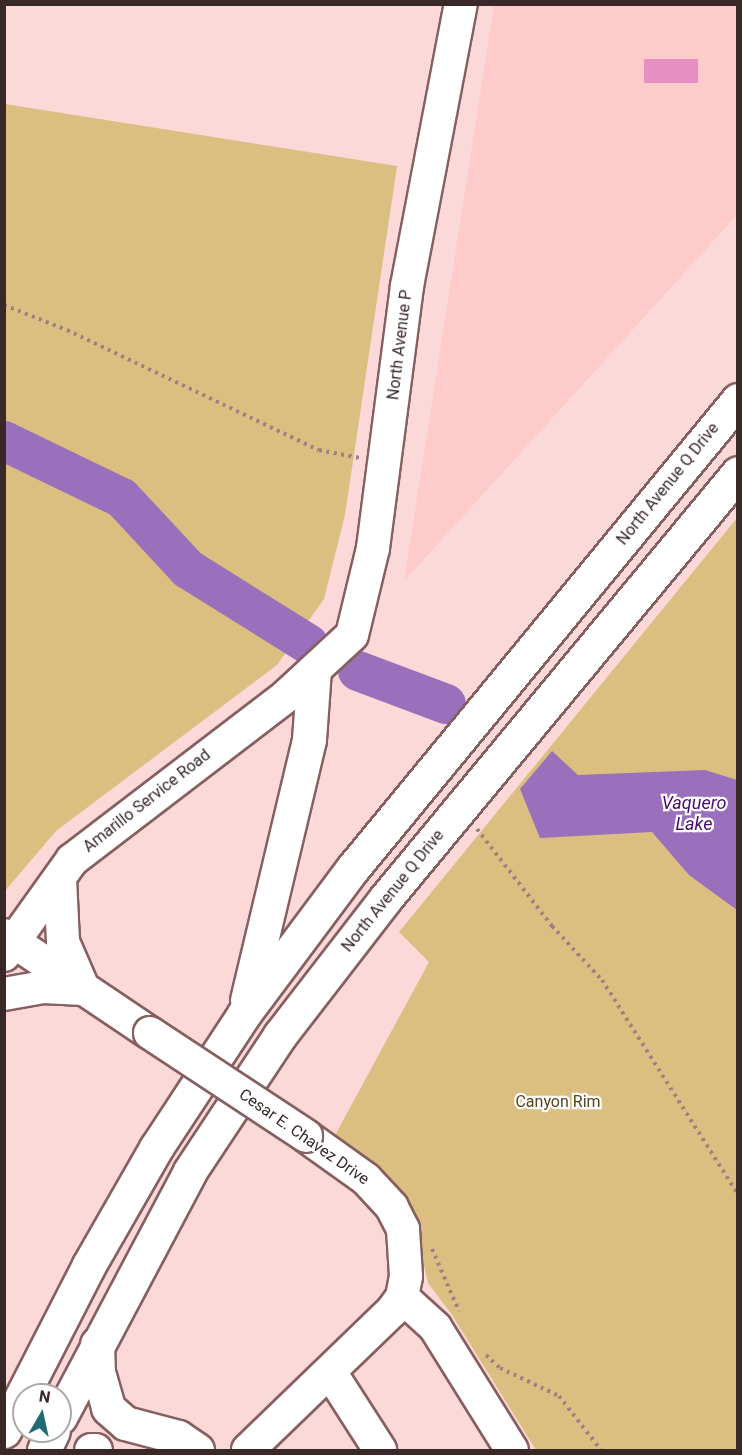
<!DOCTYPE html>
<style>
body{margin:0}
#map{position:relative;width:742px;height:1455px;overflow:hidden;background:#fbd9d8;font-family:Roboto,sans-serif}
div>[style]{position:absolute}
.built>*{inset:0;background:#fecbcb}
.green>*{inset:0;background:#dabf81}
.water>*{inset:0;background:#9a6fbb}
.river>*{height:40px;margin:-20px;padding:0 20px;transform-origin:20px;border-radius:20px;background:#9a6fbb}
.building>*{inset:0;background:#e690c3;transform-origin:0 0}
.path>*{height:4px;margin-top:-2px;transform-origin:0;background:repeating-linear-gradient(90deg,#9c8282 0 3px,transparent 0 7.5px)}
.roads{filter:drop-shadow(2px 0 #866061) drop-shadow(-2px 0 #866061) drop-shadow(0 2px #866061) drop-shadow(0 -2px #866061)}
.minor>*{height:32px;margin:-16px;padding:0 16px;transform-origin:16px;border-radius:16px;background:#fff}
.major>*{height:33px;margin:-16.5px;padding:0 16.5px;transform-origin:16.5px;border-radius:16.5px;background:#fff}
.bridges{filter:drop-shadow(2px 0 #866061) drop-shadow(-2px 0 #866061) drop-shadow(0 2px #866061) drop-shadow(0 -2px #866061)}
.minor-bridge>*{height:32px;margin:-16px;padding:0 16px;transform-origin:16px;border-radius:16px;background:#fff}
span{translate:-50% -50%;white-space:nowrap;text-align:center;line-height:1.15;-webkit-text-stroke:4.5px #fff;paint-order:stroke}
.street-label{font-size:16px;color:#382828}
.park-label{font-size:16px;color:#55451d}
.water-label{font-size:18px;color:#4a0b6c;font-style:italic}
.frame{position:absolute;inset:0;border:6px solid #382828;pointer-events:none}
.north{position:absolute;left:12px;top:1383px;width:60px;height:60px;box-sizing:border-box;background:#fff;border:2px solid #afa9a9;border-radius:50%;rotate:9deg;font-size:16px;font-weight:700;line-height:24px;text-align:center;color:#382828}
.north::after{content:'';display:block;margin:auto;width:21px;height:27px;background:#206b73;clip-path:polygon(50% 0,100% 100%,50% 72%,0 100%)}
</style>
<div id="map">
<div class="built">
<div style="clip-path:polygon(494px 5px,737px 5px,737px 215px,404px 581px)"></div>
</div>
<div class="green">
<div style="clip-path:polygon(5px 104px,397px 166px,345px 515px,324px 599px,277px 665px,56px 831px,5px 891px)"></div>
<div style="clip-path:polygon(737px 518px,737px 1450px,536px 1450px,452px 1315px,428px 1283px,412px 1215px,403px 1195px,333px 1139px,429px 962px,399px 932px)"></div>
</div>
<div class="water">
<div style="clip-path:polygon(552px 751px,578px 775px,705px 770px,737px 780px,737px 910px,689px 875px,652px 832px,540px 838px,520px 789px)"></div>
</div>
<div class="river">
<div style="left:4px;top:441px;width:131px;rotate:25.8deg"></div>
<div style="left:122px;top:498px;width:97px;rotate:47.1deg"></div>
<div style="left:188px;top:569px;width:142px;rotate:32deg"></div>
<div style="left:358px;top:671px;width:94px;rotate:20.6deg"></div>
</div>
<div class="building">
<div style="left:644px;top:59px;width:54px;height:24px"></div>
</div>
<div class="path">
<div style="left:4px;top:305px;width:68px;rotate:21.6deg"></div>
<div style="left:67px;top:330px;width:279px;rotate:25.5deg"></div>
<div style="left:319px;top:450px;width:42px;rotate:11deg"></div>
<div style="left:477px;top:829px;width:123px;rotate:52.3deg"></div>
<div style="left:552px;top:926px;width:74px;rotate:47.2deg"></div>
<div style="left:602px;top:980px;width:254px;rotate:57.6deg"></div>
<div style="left:432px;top:1249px;width:68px;rotate:66.5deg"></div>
<div style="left:486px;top:1355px;width:19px;rotate:43deg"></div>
<div style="left:500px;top:1368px;width:65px;rotate:25.4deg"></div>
<div style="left:559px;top:1396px;width:68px;rotate:52.1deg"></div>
</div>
<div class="roads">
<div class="minor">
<div style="left:60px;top:878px;width:64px;rotate:87.3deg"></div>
<div style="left:63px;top:942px;width:50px;rotate:66.5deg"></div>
<div style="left:4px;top:935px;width:176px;rotate:33.9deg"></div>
<div style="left:4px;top:955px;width:117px;rotate:-54.4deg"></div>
<div style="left:72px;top:860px;width:268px;rotate:-37.4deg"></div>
<div style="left:285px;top:697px;width:91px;rotate:-42.8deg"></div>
<div style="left:352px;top:635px;width:89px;rotate:-76.4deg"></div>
<div style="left:373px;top:548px;width:264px;rotate:-82.6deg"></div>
<div style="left:407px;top:286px;width:287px;rotate:-79.2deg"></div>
<div style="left:4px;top:994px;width:40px;rotate:-10deg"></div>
<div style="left:43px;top:987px;width:40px;rotate:2.9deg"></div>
<div style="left:402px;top:1297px;width:45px;rotate:42.3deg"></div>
<div style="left:435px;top:1327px;width:145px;rotate:58deg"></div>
<div style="left:330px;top:1372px;width:93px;rotate:57.3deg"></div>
<div style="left:248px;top:1450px;width:200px;rotate:-44deg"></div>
<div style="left:392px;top:1311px;width:17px;rotate:-54deg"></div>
<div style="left:402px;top:1297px;width:21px;rotate:-79deg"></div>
<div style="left:406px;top:1276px;width:47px;rotate:-93.7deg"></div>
<div style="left:403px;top:1229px;width:25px;rotate:-117deg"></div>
<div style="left:392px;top:1207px;width:38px;rotate:-133deg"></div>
<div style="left:366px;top:1179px;width:74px;rotate:-144.4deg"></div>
</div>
<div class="major">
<div style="left:247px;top:1000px;width:268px;rotate:-76.6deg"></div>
<div style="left:309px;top:739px;width:69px;rotate:-85.9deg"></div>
<div style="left:97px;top:1344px;width:28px;rotate:88deg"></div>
<div style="left:98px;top:1372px;width:37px;rotate:74deg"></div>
<div style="left:108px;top:1408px;width:23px;rotate:41deg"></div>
<div style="left:125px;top:1423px;width:55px;rotate:14.8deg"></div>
<div style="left:178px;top:1437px;width:23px;rotate:34deg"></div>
<div style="left:60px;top:1417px;width:278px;rotate:-62.1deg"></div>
<div style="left:190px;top:1171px;width:163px;rotate:-56.5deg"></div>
<div style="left:280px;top:1035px;width:172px;rotate:-52.3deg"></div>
<div style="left:385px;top:899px;width:553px;rotate:-50.35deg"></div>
<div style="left:4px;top:1431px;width:186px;rotate:-62.9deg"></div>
<div style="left:89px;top:1265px;width:135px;rotate:-60.2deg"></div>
<div style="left:156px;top:1148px;width:160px;rotate:-56.7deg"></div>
<div style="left:244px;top:1014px;width:182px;rotate:-53.3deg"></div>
<div style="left:353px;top:868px;width:606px;rotate:-50.56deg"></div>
<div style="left:44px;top:1450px;width:21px;rotate:-65deg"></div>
<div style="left:91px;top:1450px;width:4px"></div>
</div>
</div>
<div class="bridges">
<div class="minor-bridge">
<div style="left:150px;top:1033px;width:187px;rotate:33.4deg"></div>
</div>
</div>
<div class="street-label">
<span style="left:400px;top:345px;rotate:-83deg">North Avenue P</span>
<span style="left:668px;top:484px;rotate:-51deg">North Avenue Q Drive</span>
<span style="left:147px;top:801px;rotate:-38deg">Amarillo Service Road</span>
<span style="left:393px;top:891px;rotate:-51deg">North Avenue Q Drive</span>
<span style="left:304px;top:1137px;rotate:35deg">Cesar E. Chavez Drive</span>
</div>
<div class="park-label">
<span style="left:558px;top:1102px">Canyon Rim</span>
</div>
<div class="water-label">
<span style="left:694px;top:814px">Vaquero<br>Lake</span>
</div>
<div class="frame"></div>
<div class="north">N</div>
</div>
